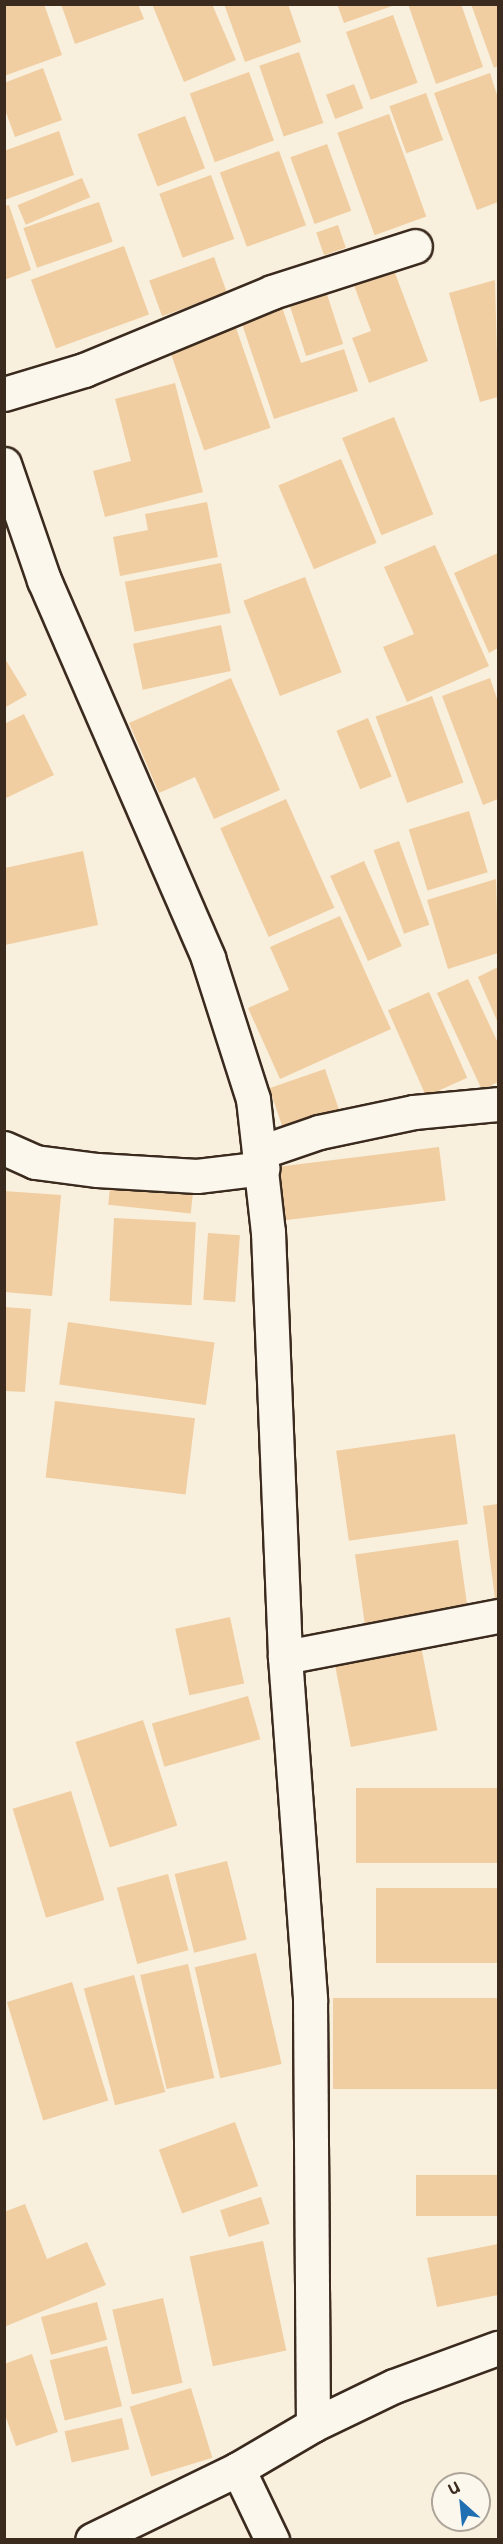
<!DOCTYPE html>
<style>
body{margin:0}
#map{position:relative;width:503px;height:2544px;overflow:hidden;background:#f9efdd;font-family:Mali,sans-serif}
div>[style]{position:absolute}
.building>*{inset:0;background:#f0cea1;transform-origin:0 0}
.roads{filter:drop-shadow(2px 0 #3b2a1e) drop-shadow(-2px 0 #3b2a1e) drop-shadow(0 2px #3b2a1e) drop-shadow(0 -2px #3b2a1e)}
.minor>*{height:33px;margin:-16.5px;padding:0 16.5px;transform-origin:16.5px;border-radius:16.5px;background:#fbf7ec}
.tertiary>*{height:33px;margin:-16.5px;padding:0 16.5px;transform-origin:16.5px;border-radius:16.5px;background:#fbf7ec}
span{translate:-50% -50%;white-space:nowrap;text-align:center;line-height:1.15;-webkit-text-stroke:6px #fbf7ec;paint-order:stroke}
.frame{position:absolute;inset:0;border:6px solid #3b2a1e;pointer-events:none}
.north{position:absolute;left:431px;top:2472px;width:60px;height:60px;box-sizing:border-box;background:#fbf7ec;border:2px solid #aea59a;border-radius:50%;rotate:333deg;font-size:16px;font-weight:700;line-height:24px;text-align:center;color:#3b2a1e}
.north::after{content:'';display:block;margin:auto;width:21px;height:27px;background:#1f6fb2;clip-path:polygon(50% 0,100% 100%,50% 72%,0 100%)}
</style>
<div id="map">
<div class="building">
<div style="clip-path:polygon(44px 4px,62px 55px,4px 76px,4px 6px)"></div>
<div style="clip-path:polygon(61px 4px,138px 4px,144px 19px,75px 44px)"></div>
<div style="clip-path:polygon(152px 4px,212px 4px,236px 60px,184px 82px)"></div>
<div style="clip-path:polygon(224px 4px,288px 4px,301px 42px,245px 62px)"></div>
<div style="clip-path:polygon(337px 4px,395px 4px,395px 5px,344px 23px)"></div>
<div style="clip-path:polygon(408px 4px,461px 4px,483px 67px,436px 84px)"></div>
<div style="clip-path:polygon(471px 4px,498px 4px,498px 66px,494px 68px)"></div>
<div style="left:393px;top:15px;width:72px;height:50px;rotate:70deg"></div>
<div style="left:299px;top:52px;width:75px;height:42px;rotate:71deg"></div>
<div style="clip-path:polygon(43px 68px,62px 120px,15px 137px,4px 107px,4px 83px)"></div>
<div style="left:249px;top:72px;width:73px;height:63px;rotate:70deg"></div>
<div style="clip-path:polygon(490px 73px,498px 98px,498px 202px,477px 210px,434px 93px)"></div>
<div style="left:354px;top:84px;width:26px;height:30px;rotate:69deg"></div>
<div style="left:426px;top:93px;width:50px;height:39px;rotate:70deg"></div>
<div style="left:389px;top:114px;width:109px;height:55px;rotate:70deg"></div>
<div style="left:185px;top:116px;width:56px;height:51px;rotate:69deg"></div>
<div style="clip-path:polygon(59px 131px,74px 175px,4px 200px,4px 151px)"></div>
<div style="left:327px;top:144px;width:71px;height:39px;rotate:70deg"></div>
<div style="left:279px;top:151px;width:79px;height:63px;rotate:70deg"></div>
<div style="left:211px;top:175px;width:68px;height:55px;rotate:70deg"></div>
<div style="left:82px;top:178px;width:21px;height:70px;rotate:67deg"></div>
<div style="left:99px;top:202px;width:42px;height:80px;rotate:71deg"></div>
<div style="clip-path:polygon(9px 205px,31px 270px,4px 280px,4px 206px)"></div>
<div style="left:338px;top:225px;width:24px;height:23px;rotate:71deg"></div>
<div style="left:124px;top:246px;width:73px;height:99px;rotate:70deg"></div>
<div style="left:214px;top:257px;width:38px;height:69px;rotate:70deg"></div>
<div style="clip-path:polygon(392px 265px,428px 361px,369px 383px,352px 338px,371px 331px,352px 280px)"></div>
<div style="clip-path:polygon(495px 280px,498px 397px,480px 402px,449px 293px)"></div>
<div style="left:324px;top:285px;width:62px;height:39px;rotate:72deg"></div>
<div style="clip-path:polygon(281px 304px,301px 363px,344px 349px,358px 391px,274px 419px,240px 318px)"></div>
<div style="left:233px;top:319px;width:115px;height:70px;rotate:71deg"></div>
<div style="clip-path:polygon(175px 383px,203px 492px,105px 517px,93px 471px,131px 461px,115px 399px)"></div>
<div style="left:394px;top:417px;width:105px;height:56px;rotate:68deg"></div>
<div style="left:341px;top:459px;width:91px;height:68px;rotate:67deg"></div>
<div style="clip-path:polygon(207px 502px,218px 557px,120px 576px,113px 537px,148px 530px,145px 514px)"></div>
<div style="clip-path:polygon(435px 545px,489px 666px,407px 702px,383px 647px,414px 634px,384px 567px)"></div>
<div style="clip-path:polygon(498px 553px,498px 648px,489px 653px,454px 573px)"></div>
<div style="left:221px;top:563px;width:51px;height:98px;rotate:79deg"></div>
<div style="left:305px;top:577px;width:102px;height:66px;rotate:69deg"></div>
<div style="left:221px;top:625px;width:47px;height:90px;rotate:78deg"></div>
<div style="clip-path:polygon(4px 657px,27px 695px,4px 708px)"></div>
<div style="clip-path:polygon(231px 678px,280px 790px,214px 819px,195px 777px,159px 793px,129px 723px)"></div>
<div style="clip-path:polygon(490px 678px,498px 702px,498px 799px,483px 805px,442px 696px)"></div>
<div style="left:432px;top:696px;width:92px;height:60px;rotate:70deg"></div>
<div style="clip-path:polygon(24px 714px,54px 775px,4px 799px,4px 724px)"></div>
<div style="left:368px;top:718px;width:63px;height:34px;rotate:68deg"></div>
<div style="left:286px;top:799px;width:119px;height:72px;rotate:66deg"></div>
<div style="left:469px;top:811px;width:64px;height:63px;rotate:73deg"></div>
<div style="left:399px;top:841px;width:89px;height:27px;rotate:70deg"></div>
<div style="clip-path:polygon(83px 851px,98px 925px,5px 945px,5px 868px)"></div>
<div style="left:364px;top:861px;width:93px;height:37px;rotate:66deg"></div>
<div style="clip-path:polygon(496px 879px,498px 953px,448px 969px,427px 900px)"></div>
<div style="clip-path:polygon(340px 916px,391px 1029px,280px 1079px,248px 1008px,289px 990px,270px 947px)"></div>
<div style="clip-path:polygon(498px 967px,498px 1023px,478px 977px)"></div>
<div style="clip-path:polygon(468px 979px,498px 1043px,498px 1082px,482px 1090px,437px 993px)"></div>
<div style="left:429px;top:992px;width:94px;height:45px;rotate:66deg"></div>
<div style="left:325px;top:1069px;width:50px;height:59px;rotate:71deg"></div>
<div style="left:439px;top:1147px;width:54px;height:164px;rotate:83deg"></div>
<div style="left:111px;top:1178px;width:83px;height:27px;rotate:6deg"></div>
<div style="clip-path:polygon(4px 1191px,61px 1195px,52px 1296px,4px 1292px)"></div>
<div style="left:114px;top:1218px;width:82px;height:83px;rotate:3deg"></div>
<div style="left:208px;top:1233px;width:32px;height:67px;rotate:4deg"></div>
<div style="clip-path:polygon(4px 1307px,31px 1309px,25px 1392px,4px 1391px)"></div>
<div style="left:68px;top:1322px;width:148px;height:63px;rotate:8deg"></div>
<div style="left:55px;top:1401px;width:141px;height:77px;rotate:7deg"></div>
<div style="left:455px;top:1434px;width:91px;height:120px;rotate:82deg"></div>
<div style="clip-path:polygon(498px 1504px,498px 1605px,496px 1606px,483px 1506px)"></div>
<div style="left:458px;top:1540px;width:70px;height:104px;rotate:82deg"></div>
<div style="left:230px;top:1617px;width:68px;height:56px;rotate:78deg"></div>
<div style="left:420px;top:1641px;width:91px;height:88px;rotate:79deg"></div>
<div style="left:248px;top:1696px;width:45px;height:100px;rotate:74deg"></div>
<div style="left:143px;top:1720px;width:111px;height:71px;rotate:72deg"></div>
<div style="left:498px;top:1788px;width:75px;height:142px;rotate:90deg"></div>
<div style="left:71px;top:1791px;width:114px;height:61px;rotate:73deg"></div>
<div style="left:227px;top:1861px;width:81px;height:54px;rotate:76deg"></div>
<div style="left:168px;top:1874px;width:79px;height:53px;rotate:75deg"></div>
<div style="left:498px;top:1888px;width:75px;height:122px;rotate:90deg"></div>
<div style="left:256px;top:1953px;width:114px;height:63px;rotate:77deg"></div>
<div style="left:188px;top:1964px;width:117px;height:49px;rotate:77deg"></div>
<div style="left:134px;top:1975px;width:121px;height:52px;rotate:75deg"></div>
<div style="left:72px;top:1982px;width:124px;height:68px;rotate:73deg"></div>
<div style="left:498px;top:1998px;width:91px;height:165px;rotate:90deg"></div>
<div style="left:235px;top:2122px;width:68px;height:81px;rotate:70deg"></div>
<div style="left:498px;top:2175px;width:41px;height:82px;rotate:90deg"></div>
<div style="left:261px;top:2197px;width:28px;height:43px;rotate:72deg"></div>
<div style="clip-path:polygon(25px 2204px,47px 2259px,87px 2242px,106px 2285px,4px 2327px,4px 2212px)"></div>
<div style="left:263px;top:2241px;width:112px;height:75px;rotate:78deg"></div>
<div style="clip-path:polygon(498px 2244px,498px 2295px,437px 2307px,427px 2258px)"></div>
<div style="left:163px;top:2298px;width:87px;height:52px;rotate:77deg"></div>
<div style="left:97px;top:2302px;width:39px;height:58px;rotate:75deg"></div>
<div style="left:107px;top:2346px;width:62px;height:59px;rotate:76deg"></div>
<div style="clip-path:polygon(32px 2354px,58px 2432px,16px 2446px,4px 2412px,4px 2364px)"></div>
<div style="left:191px;top:2388px;width:73px;height:64px;rotate:73deg"></div>
<div style="left:122px;top:2418px;width:32px;height:59px;rotate:77deg"></div>
</div>
<div class="roads">
<div class="minor">
<div style="left:4px;top:394px;width:84px;rotate:-16.7deg"></div>
<div style="left:84px;top:370px;width:204px;rotate:-22.5deg"></div>
<div style="left:272px;top:292px;width:150px;rotate:-17.8deg"></div>
<div style="left:4px;top:1148px;width:34px;rotate:24deg"></div>
<div style="left:35px;top:1162px;width:63px;rotate:7.4deg"></div>
<div style="left:97px;top:1170px;width:100px;rotate:3.4deg"></div>
<div style="left:197px;top:1176px;width:66px;rotate:-6.9deg"></div>
<div style="left:261px;top:1152px;width:61px;rotate:-19deg"></div>
<div style="left:319px;top:1132px;width:97px;rotate:-11.9deg"></div>
<div style="left:414px;top:1112px;width:84px;rotate:-5.4deg"></div>
<div style="left:285px;top:1657px;width:217px;rotate:-10.9deg"></div>
<div style="left:313px;top:2425px;width:90px;rotate:-25.7deg"></div>
<div style="left:394px;top:2386px;width:111px;rotate:-20.1deg"></div>
<div style="left:238px;top:2469px;width:79px;rotate:64.4deg"></div>
</div>
<div class="tertiary">
<div style="left:4px;top:464px;width:123px;rotate:71deg"></div>
<div style="left:44px;top:580px;width:412px;rotate:66.5deg"></div>
<div style="left:208px;top:958px;width:148px;rotate:72.3deg"></div>
<div style="left:253px;top:1099px;width:134px;rotate:83.6deg"></div>
<div style="left:268px;top:1232px;width:425px;rotate:87.7deg"></div>
<div style="left:285px;top:1657px;width:343px;rotate:85.8deg"></div>
<div style="left:310px;top:1999px;width:426px;rotate:89.6deg"></div>
<div style="left:313px;top:2425px;width:87px;rotate:149.6deg"></div>
<div style="left:238px;top:2469px;width:162px;rotate:154.1deg"></div>
</div>
</div>
<div class="frame"></div>
<div class="north">U</div>
</div>
